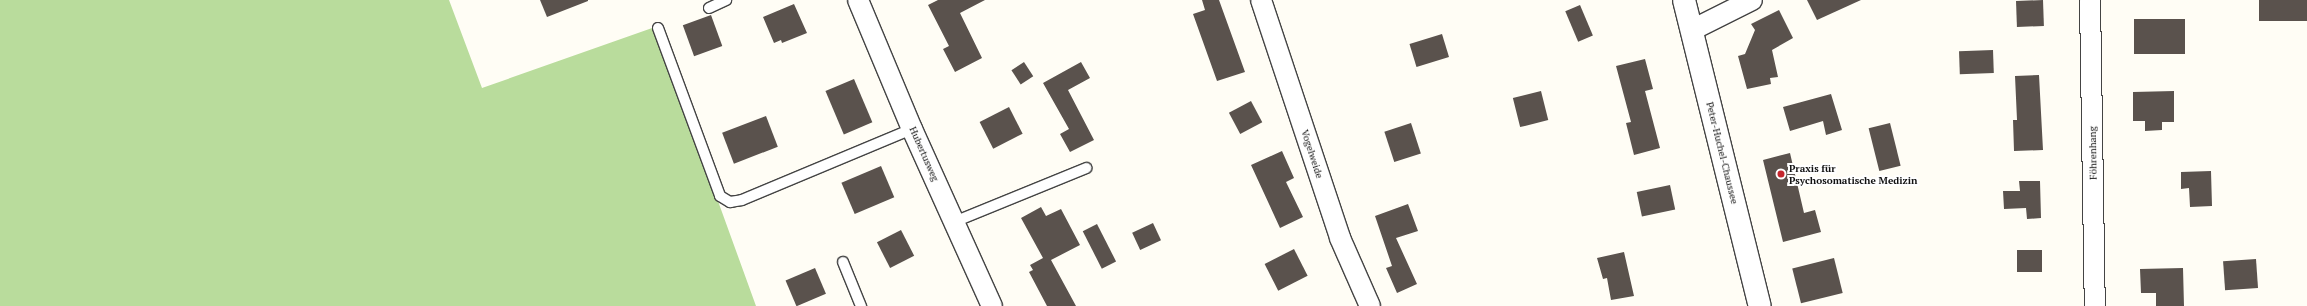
<!DOCTYPE html>
<meta charset="utf-8">
<style>
body{margin:0}
#map{position:relative;width:2307px;height:306px;overflow:hidden;background:#fffdf5;font-family:"PT Serif",serif}
div>[style]{position:absolute}
.forest>*{inset:0;background:#b9dc9c}
.building>*{inset:0;background:#5a524d;transform-origin:0 0}
.roads{filter:drop-shadow(1px 0 #444) drop-shadow(-1px 0 #444) drop-shadow(0 1px #444) drop-shadow(0 -1px #444)}
.service>*{height:10px;margin:-5px;padding:0 5px;transform-origin:5px;border-radius:5px;background:#fff}
.minor>*{height:20px;margin:-10px;padding:0 10px;transform-origin:10px;border-radius:10px;background:#fff}
.tertiary>*{height:22px;margin:-11px;padding:0 11px;transform-origin:11px;border-radius:11px;background:#fff}
.dots>*{width:11px;height:11px;translate:-50% -50%;box-sizing:border-box;border:2px solid #fff;border-radius:50%}
span{translate:-50% -50%;white-space:nowrap;text-align:center;line-height:1.15;-webkit-text-stroke:4px #fff;paint-order:stroke}
.street-label{font-size:10px;color:#111}
.poi-label{font-size:10px;color:#111;font-weight:700}
.left{translate:0 -50%;text-align:left}
</style>
<div id="map">
<div class="forest">
<div style="clip-path:polygon(0 0,449px 0,482px 88px,655px 27px,756px 306px,0 306px)"></div>
</div>
<div class="building">
<div style="clip-path:polygon(540px 0,588px 0,588px 1px,547px 17px)"></div>
<div style="clip-path:polygon(938px 0,985px 0,960px 13px,982px 58px,955px 72px,943px 49px,949px 46px,928px 5px)"></div>
<div style="clip-path:polygon(1202px 0,1219px 0,1245px 72px,1217px 81px,1193px 14px,1205px 10px)"></div>
<div style="clip-path:polygon(1807px 0,1861px 0,1817px 20px)"></div>
<div style="left:2043px;top:0;width:26px;height:27px;rotate:88deg"></div>
<div style="left:2259px;top:0;width:48px;height:21px"></div>
<div style="clip-path:polygon(794px 4px,807px 33px,782px 43px,781px 40px,774px 43px,763px 17px)"></div>
<div style="left:1580px;top:5px;width:33px;height:16px;rotate:67deg"></div>
<div style="clip-path:polygon(1779px 10px,1793px 38px,1772px 50px,1778px 77px,1770px 78px,1771px 84px,1747px 89px,1738px 56px,1745px 54px,1755px 30px,1751px 24px)"></div>
<div style="left:711px;top:15px;width:33px;height:30px;rotate:70deg"></div>
<div style="left:2134px;top:19px;width:51px;height:35px"></div>
<div style="left:1442px;top:34px;width:24px;height:34px;rotate:73deg"></div>
<div style="left:1993px;top:50px;width:23px;height:34px;rotate:88deg"></div>
<div style="clip-path:polygon(1645px 59px,1653px 89px,1645px 91px,1660px 148px,1634px 155px,1626px 123px,1631px 122px,1616px 66px)"></div>
<div style="left:1024px;top:62px;width:17px;height:15px;rotate:57deg"></div>
<div style="clip-path:polygon(1081px 62px,1090px 78px,1068px 90px,1094px 140px,1070px 152px,1060px 134px,1069px 129px,1043px 83px)"></div>
<div style="clip-path:polygon(2039px 75px,2043px 150px,2014px 151px,2013px 120px,2017px 120px,2015px 76px)"></div>
<div style="left:854px;top:79px;width:47px;height:31px;rotate:67deg"></div>
<div style="left:1541px;top:91px;width:30px;height:29px;rotate:76deg"></div>
<div style="clip-path:polygon(2174px 91px,2174px 122px,2162px 122px,2162px 130px,2145px 131px,2145px 121px,2133px 121px,2133px 92px)"></div>
<div style="clip-path:polygon(1831px 94px,1842px 130px,1826px 135px,1823px 121px,1790px 131px,1783px 107px)"></div>
<div style="left:1251px;top:101px;width:24px;height:25px;rotate:62deg"></div>
<div style="left:1009px;top:107px;width:30px;height:33px;rotate:63deg"></div>
<div style="left:766px;top:116px;width:33px;height:47px;rotate:69deg"></div>
<div style="left:1411px;top:123px;width:32px;height:28px;rotate:72deg"></div>
<div style="left:1890px;top:123px;width:44px;height:22px;rotate:76deg"></div>
<div style="clip-path:polygon(1282px 151px,1294px 178px,1286px 182px,1303px 217px,1280px 228px,1251px 165px)"></div>
<div style="clip-path:polygon(1790px 153px,1804px 213px,1815px 210px,1821px 232px,1783px 242px,1763px 160px)"></div>
<div style="left:881px;top:166px;width:34px;height:43px;rotate:67deg"></div>
<div style="clip-path:polygon(2211px 171px,2212px 206px,2190px 207px,2189px 188px,2181px 189px,2181px 172px)"></div>
<div style="clip-path:polygon(2019px 181px,2040px 181px,2041px 218px,2027px 219px,2026px 208px,2004px 209px,2003px 191px,2020px 191px)"></div>
<div style="left:1670px;top:185px;width:25px;height:34px;rotate:78deg"></div>
<div style="clip-path:polygon(1408px 204px,1418px 231px,1396px 238px,1417px 284px,1397px 293px,1386px 268px,1392px 266px,1375px 216px)"></div>
<div style="clip-path:polygon(1041px 207px,1046px 216px,1061px 209px,1080px 245px,1051px 260px,1076px 306px,1047px 306px,1029px 272px,1033px 270px,1030px 265px,1043px 258px,1021px 218px)"></div>
<div style="left:1153px;top:223px;width:19px;height:23px;rotate:65deg"></div>
<div style="left:1097px;top:224px;width:42px;height:16px;rotate:63deg"></div>
<div style="left:901px;top:230px;width:29px;height:27px;rotate:63deg"></div>
<div style="left:1294px;top:249px;width:30px;height:33px;rotate:63deg"></div>
<div style="left:2017px;top:250px;width:25px;height:22px"></div>
<div style="clip-path:polygon(1624px 252px,1634px 296px,1611px 300px,1607px 278px,1603px 279px,1597px 258px)"></div>
<div style="left:1834px;top:258px;width:36px;height:43px;rotate:76deg"></div>
<div style="left:2256px;top:259px;width:29px;height:33px;rotate:86deg"></div>
<div style="left:815px;top:268px;width:28px;height:32px;rotate:67deg"></div>
<div style="clip-path:polygon(2183px 268px,2184px 306px,2156px 306px,2156px 293px,2141px 293px,2140px 269px)"></div>
</div>
<div class="roads">
<div class="service">
<div style="left:709px;top:8px;width:19px;rotate:-25deg"></div>
<div style="left:658px;top:28px;width:179px;rotate:69.7deg"></div>
<div style="left:720px;top:196px;width:12px;rotate:31deg"></div>
<div style="left:730px;top:202px;width:12px;rotate:-9deg"></div>
<div style="left:742px;top:200px;width:184px;rotate:-22.7deg"></div>
<div style="left:954px;top:222px;width:143px;rotate:-22.2deg"></div>
<div style="left:843px;top:262px;width:48px;rotate:67.8deg"></div>
</div>
<div class="minor">
<div style="left:858px;top:0;width:140px;rotate:67.3deg"></div>
<div style="left:912px;top:129px;width:194px;rotate:65.7deg"></div>
<div style="left:1261px;top:0;width:251px;rotate:71.6deg"></div>
<div style="left:1340px;top:238px;width:74px;rotate:66.2deg"></div>
<div style="left:2090px;top:0;width:306px;rotate:89.1deg"></div>
<div style="left:1692px;top:30px;width:67px;rotate:-26.6deg"></div>
</div>
<div class="tertiary">
<div style="left:1684px;top:0;width:315px;rotate:76.1deg"></div>
</div>
</div>
<div class="dots">
<div style="left:1781px;top:174px;background:#c4262e"></div>
</div>
<div class="street-label">
<span style="left:1722px;top:153px;rotate:76deg">Peter-Huchel-Chaussee</span>
<span style="left:2093px;top:153px;rotate:-91deg">Föhrenhang</span>
<span style="left:924px;top:154px;rotate:66deg">Hubertusweg</span>
<span style="left:1312px;top:154px;rotate:72deg">Vogelweide</span>
</div>
<div class="poi-label">
<span class="left" style="left:1789px;top:174px">Praxis für<br>Psychosomatische Medizin</span>
</div>
</div>
